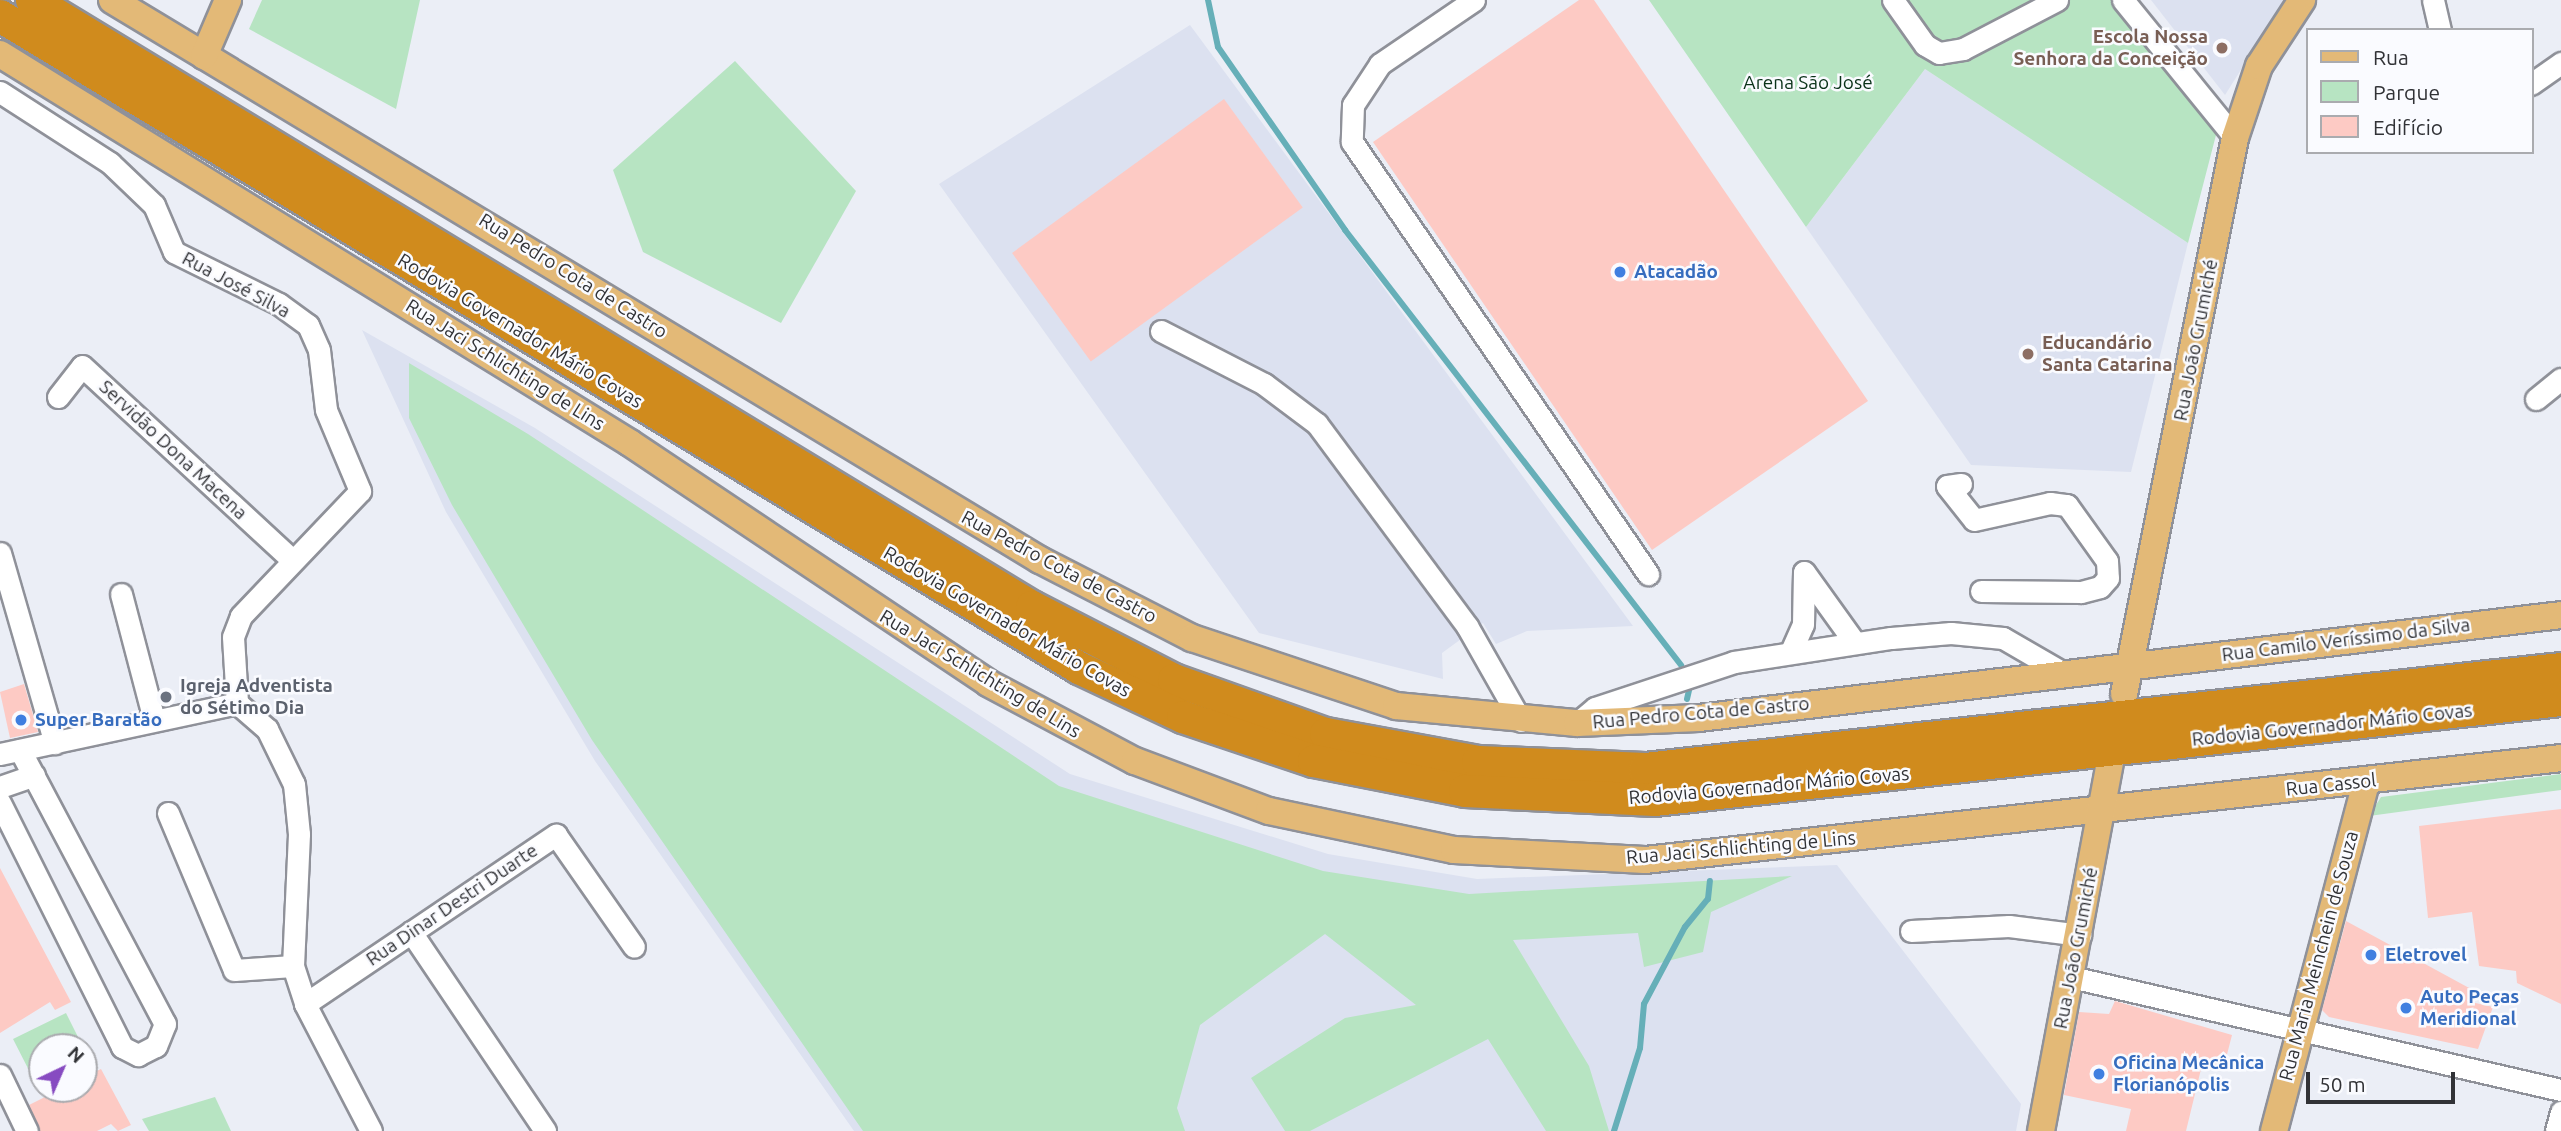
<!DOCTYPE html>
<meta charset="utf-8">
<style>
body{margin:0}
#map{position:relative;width:2561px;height:1131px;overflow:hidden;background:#ebeef6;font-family:Ubuntu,sans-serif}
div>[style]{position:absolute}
.built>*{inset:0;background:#dce1f0}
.green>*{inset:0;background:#b7e4c2}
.stream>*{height:6px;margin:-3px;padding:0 3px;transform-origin:3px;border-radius:3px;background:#66afb8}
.building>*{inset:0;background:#fdcac4;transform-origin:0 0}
.roads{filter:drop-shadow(2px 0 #8f9199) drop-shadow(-2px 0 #8f9199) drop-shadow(0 2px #8f9199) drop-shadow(0 -2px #8f9199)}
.minor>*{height:21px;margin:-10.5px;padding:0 10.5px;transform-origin:10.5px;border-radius:10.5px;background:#fff}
.major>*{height:26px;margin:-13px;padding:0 13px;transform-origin:13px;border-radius:13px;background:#e3b977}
.highway>*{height:32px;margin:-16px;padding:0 16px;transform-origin:16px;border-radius:16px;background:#d08b1d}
.dots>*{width:19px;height:19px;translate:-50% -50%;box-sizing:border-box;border:4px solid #fafbff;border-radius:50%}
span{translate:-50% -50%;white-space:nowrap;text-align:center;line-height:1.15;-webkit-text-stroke:5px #fafbff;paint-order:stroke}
.education-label{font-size:19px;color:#785e54;font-weight:700}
.right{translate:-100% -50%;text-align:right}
.left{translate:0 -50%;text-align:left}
.park-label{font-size:19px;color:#0a3219}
.shop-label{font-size:19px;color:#366cbe;font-weight:700}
.street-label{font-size:19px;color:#313236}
.worship-label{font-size:19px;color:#5b616d;font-weight:700}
.legend{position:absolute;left:2306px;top:28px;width:228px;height:126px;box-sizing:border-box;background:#fafbff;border:2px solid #aaabaf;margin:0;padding:9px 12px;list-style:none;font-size:21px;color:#313236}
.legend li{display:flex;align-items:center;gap:14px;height:35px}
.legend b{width:35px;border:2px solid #aaabaf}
.north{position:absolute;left:28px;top:1033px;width:70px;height:70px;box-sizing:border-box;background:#fafbff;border:2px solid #aaabaf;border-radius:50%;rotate:44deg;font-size:19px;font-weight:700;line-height:28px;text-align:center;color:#313236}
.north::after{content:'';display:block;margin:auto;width:24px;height:32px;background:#874bc1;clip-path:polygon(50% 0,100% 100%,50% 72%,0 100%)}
.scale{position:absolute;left:2306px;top:1072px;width:149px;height:32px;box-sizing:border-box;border:4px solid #313236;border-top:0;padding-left:9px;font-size:21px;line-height:24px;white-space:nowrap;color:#313236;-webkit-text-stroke:5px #fafbff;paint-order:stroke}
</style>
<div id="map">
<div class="built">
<div style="clip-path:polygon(2151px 0,2285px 0,2225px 95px)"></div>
<div style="clip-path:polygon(1190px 25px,1633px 626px,1527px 631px,1496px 644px,1483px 623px,1442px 653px,1443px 679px,1259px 633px,939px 184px)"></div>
<div style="clip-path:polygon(1925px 69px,2188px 243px,2131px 472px,1971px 465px,1806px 227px)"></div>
<div style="clip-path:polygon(362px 330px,535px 428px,1070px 774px,1328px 854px,1477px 879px,1837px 865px,2021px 1104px,2016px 1131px,854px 1131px,595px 761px,446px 512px)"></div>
</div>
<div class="green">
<div style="clip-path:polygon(262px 0,420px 0,396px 109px,249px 29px)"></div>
<div style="clip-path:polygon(1649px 0,2135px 0,2223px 108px,2188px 243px,1925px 69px,1806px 227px)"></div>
<div style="clip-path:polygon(735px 61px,856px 191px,781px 323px,643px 252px,613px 170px)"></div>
<div style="clip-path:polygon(409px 363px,528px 434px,1059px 786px,1323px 871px,1469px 894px,1792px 876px,1711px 912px,1703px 952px,1644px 967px,1638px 933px,1513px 940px,1589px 1066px,1609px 1131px,1546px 1131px,1488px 1039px,1310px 1131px,1285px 1131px,1251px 1078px,1345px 1018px,1416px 1005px,1325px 934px,1200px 1025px,1177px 1108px,1185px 1131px,863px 1131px,592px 740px,452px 505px,409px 418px)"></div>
<div style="clip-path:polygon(2561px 774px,2561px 790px,2369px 816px,2381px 797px)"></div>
<div style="clip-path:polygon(66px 1013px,83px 1047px,42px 1047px,45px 1089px,40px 1092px,13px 1039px)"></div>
<div style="clip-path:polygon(215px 1097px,231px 1131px,149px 1131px,142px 1119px)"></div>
</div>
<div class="stream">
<div style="left:1208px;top:0;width:48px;rotate:78deg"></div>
<div style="left:1218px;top:47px;width:223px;rotate:55.2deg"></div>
<div style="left:1345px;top:230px;width:550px;rotate:52.32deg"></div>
<div style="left:1687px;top:699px;width:17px;rotate:-77deg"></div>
<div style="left:1614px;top:1131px;width:87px;rotate:-72.6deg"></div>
<div style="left:1640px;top:1048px;width:44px;rotate:-84.8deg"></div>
<div style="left:1644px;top:1004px;width:87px;rotate:-62deg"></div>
<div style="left:1685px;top:927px;width:36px;rotate:-51deg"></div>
<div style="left:1708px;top:899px;width:18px;rotate:-84deg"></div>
</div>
<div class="building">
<div style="clip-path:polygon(1579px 0,1594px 0,1868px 401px,1652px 550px,1373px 142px)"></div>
<div style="left:1224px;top:99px;width:134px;height:262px;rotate:54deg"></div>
<div style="clip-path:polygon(24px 684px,38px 732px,10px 738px,0 692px)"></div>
<div style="clip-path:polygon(2561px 809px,2561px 1004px,2517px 983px,2516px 971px,2479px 966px,2472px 912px,2428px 918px,2419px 826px)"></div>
<div style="clip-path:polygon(0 868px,71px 1002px,55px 1010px,50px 1002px,0 1033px)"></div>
<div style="clip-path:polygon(2346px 921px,2471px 989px,2467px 1001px,2493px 1007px,2478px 1049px,2329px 1017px,2322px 1010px)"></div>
<div style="clip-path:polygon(2115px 1001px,2232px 1035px,2223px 1070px,2202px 1065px,2186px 1131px,2126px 1131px,2131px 1109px,2064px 1095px,2079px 1012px,2109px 1014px)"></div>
<div style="clip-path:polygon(101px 1069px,131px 1125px,118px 1131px,111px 1124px,97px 1131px,40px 1131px,29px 1105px,61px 1089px,84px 1089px,84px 1077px)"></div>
</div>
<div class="roads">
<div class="minor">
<div style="left:1474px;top:0;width:114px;rotate:145.8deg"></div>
<div style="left:1380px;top:64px;width:49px;rotate:123.4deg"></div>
<div style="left:1353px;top:105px;width:37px;rotate:92deg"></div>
<div style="left:1352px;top:142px;width:524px;rotate:55.58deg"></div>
<div style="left:1893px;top:0;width:55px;rotate:54.6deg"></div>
<div style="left:1925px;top:45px;width:16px;rotate:30deg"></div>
<div style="left:1939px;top:53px;width:24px;rotate:-9deg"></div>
<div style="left:1963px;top:49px;width:106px;rotate:-27.5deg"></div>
<div style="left:2123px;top:0;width:178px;rotate:50.9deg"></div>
<div style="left:2433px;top:0;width:31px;rotate:77deg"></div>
<div style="left:2531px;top:84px;width:37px;rotate:-35deg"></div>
<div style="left:0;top:92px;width:131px;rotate:32.8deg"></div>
<div style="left:110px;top:163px;width:61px;rotate:43.7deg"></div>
<div style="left:154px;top:205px;width:51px;rotate:66.9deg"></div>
<div style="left:174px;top:252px;width:117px;rotate:26.3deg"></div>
<div style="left:279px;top:304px;width:36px;rotate:36deg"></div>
<div style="left:308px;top:325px;width:27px;rotate:66deg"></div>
<div style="left:319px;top:350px;width:60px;rotate:83.3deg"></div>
<div style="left:326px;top:410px;width:88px;rotate:67.2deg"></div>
<div style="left:360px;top:491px;width:173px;rotate:133.6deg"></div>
<div style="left:241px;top:616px;width:22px;rotate:111deg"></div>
<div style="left:233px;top:637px;width:66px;rotate:86.5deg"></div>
<div style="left:1161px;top:331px;width:116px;rotate:27.2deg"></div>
<div style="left:1264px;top:384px;width:66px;rotate:37deg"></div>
<div style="left:1317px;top:424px;width:252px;rotate:53.4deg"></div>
<div style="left:1467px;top:626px;width:109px;rotate:60.4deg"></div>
<div style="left:58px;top:397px;width:39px;rotate:-52deg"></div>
<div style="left:82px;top:366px;width:286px;rotate:42.7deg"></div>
<div style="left:2536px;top:399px;width:32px;rotate:-39deg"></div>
<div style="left:1961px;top:484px;width:14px;rotate:172deg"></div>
<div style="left:1947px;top:486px;width:43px;rotate:51.5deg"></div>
<div style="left:1974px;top:520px;width:78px;rotate:-12.6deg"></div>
<div style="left:2050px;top:503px;width:17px;rotate:7deg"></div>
<div style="left:2067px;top:505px;width:69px;rotate:54.5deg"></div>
<div style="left:2107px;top:561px;width:17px;rotate:87deg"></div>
<div style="left:2108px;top:578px;width:12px;rotate:132deg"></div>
<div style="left:2100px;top:587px;width:20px;rotate:165deg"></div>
<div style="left:2081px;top:592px;width:100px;rotate:-179.4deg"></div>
<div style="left:0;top:553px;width:198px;rotate:73.9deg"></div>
<div style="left:1804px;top:572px;width:87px;rotate:54.3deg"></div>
<div style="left:121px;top:594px;width:130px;rotate:75.3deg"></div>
<div style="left:1792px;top:649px;width:27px;rotate:-66deg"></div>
<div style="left:1803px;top:624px;width:52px;rotate:-88.9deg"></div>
<div style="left:237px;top:703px;width:40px;rotate:41deg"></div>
<div style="left:267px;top:729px;width:61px;rotate:63.9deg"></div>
<div style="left:294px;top:784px;width:50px;rotate:84.3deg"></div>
<div style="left:299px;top:834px;width:132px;rotate:92.6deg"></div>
<div style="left:293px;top:966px;width:40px;rotate:72deg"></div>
<div style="left:305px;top:1004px;width:143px;rotate:62.5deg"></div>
<div style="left:1577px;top:723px;width:23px;rotate:-40deg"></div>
<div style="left:1595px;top:708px;width:146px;rotate:-18.3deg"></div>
<div style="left:1734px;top:662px;width:159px;rotate:-8.7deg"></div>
<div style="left:1891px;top:638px;width:60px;rotate:-4.8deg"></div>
<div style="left:1951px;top:633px;width:52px;rotate:5.5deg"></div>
<div style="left:2003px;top:638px;width:72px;rotate:30.1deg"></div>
<div style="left:0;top:754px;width:242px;rotate:-12.1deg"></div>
<div style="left:0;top:787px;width:36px;rotate:-19deg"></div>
<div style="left:0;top:803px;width:273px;rotate:63.4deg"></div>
<div style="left:122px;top:1047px;width:18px;rotate:27deg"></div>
<div style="left:138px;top:1055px;width:20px;rotate:-27deg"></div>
<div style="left:156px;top:1046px;width:24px;rotate:-68deg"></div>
<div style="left:165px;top:1024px;width:310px;rotate:-117.9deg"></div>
<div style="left:168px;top:813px;width:170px;rotate:67.2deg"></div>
<div style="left:234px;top:970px;width:59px;rotate:-3.9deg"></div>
<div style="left:1911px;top:931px;width:98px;rotate:-2.9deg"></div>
<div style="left:2009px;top:926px;width:72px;rotate:7.2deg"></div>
<div style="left:411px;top:932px;width:240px;rotate:56deg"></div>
<div style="left:2071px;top:977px;width:503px;rotate:12.99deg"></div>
<div style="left:305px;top:1004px;width:303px;rotate:-34deg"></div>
<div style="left:556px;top:835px;width:136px;rotate:55.1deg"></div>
<div style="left:0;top:1075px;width:62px;rotate:64.3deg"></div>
<div style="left:2556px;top:1131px;width:20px;rotate:-75deg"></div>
</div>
<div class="major">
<div style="left:112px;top:0;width:1084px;rotate:31.11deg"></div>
<div style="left:1040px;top:560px;width:171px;rotate:27.2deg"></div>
<div style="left:1192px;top:638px;width:215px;rotate:18.4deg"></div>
<div style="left:1396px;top:706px;width:182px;rotate:5.4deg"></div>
<div style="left:1577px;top:723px;width:122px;rotate:-2.3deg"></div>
<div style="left:1699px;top:718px;width:868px;rotate:-6.81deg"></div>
<div style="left:0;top:54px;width:740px;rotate:31.69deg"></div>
<div style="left:630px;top:443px;width:431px;rotate:33.8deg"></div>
<div style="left:988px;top:683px;width:166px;rotate:28deg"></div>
<div style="left:1135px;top:761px;width:143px;rotate:20.5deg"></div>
<div style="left:1269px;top:811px;width:189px;rotate:11.9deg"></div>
<div style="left:1454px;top:850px;width:191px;rotate:3deg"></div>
<div style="left:1645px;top:860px;width:922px;rotate:-6.35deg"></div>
<div style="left:204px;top:56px;width:61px;rotate:-66.8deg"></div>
<div style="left:2124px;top:694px;width:567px;rotate:-78.71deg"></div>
<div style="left:2235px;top:138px;width:76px;rotate:-71.6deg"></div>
<div style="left:2259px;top:66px;width:79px;rotate:-56.9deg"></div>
<div style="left:2041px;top:1131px;width:373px;rotate:-79.4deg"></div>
<div style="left:2274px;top:1131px;width:361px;rotate:-75.2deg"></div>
</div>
<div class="highway">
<div style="left:32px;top:0;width:1170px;rotate:31.26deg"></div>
<div style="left:1032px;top:607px;width:160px;rotate:27.2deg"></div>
<div style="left:1174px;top:680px;width:161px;rotate:19.6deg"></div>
<div style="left:1326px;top:734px;width:155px;rotate:10.4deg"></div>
<div style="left:1478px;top:762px;width:167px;rotate:2.4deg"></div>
<div style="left:1645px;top:769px;width:921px;rotate:-6.23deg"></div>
<div style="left:0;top:16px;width:1261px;rotate:31.14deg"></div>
<div style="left:1079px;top:668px;width:115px;rotate:25.2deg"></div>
<div style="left:1183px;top:717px;width:138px;rotate:18.6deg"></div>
<div style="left:1314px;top:761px;width:154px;rotate:11.2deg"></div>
<div style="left:1465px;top:791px;width:190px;rotate:2.7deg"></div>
<div style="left:1655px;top:800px;width:912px;rotate:-6.3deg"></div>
</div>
</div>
<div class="dots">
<div style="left:2222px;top:48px;background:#8d6e63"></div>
<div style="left:1620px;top:272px;background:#3f7fe0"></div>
<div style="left:2028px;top:354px;background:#8d6e63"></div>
<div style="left:166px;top:697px;background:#6b7280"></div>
<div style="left:21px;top:720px;background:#3f7fe0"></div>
<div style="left:2371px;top:955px;background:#3f7fe0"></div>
<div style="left:2406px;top:1008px;background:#3f7fe0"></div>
<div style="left:2099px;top:1074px;background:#3f7fe0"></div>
</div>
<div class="education-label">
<span class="right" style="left:2208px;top:48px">Escola Nossa<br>Senhora da Conceição</span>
<span class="left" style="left:2042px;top:354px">Educandário<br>Santa Catarina</span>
</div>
<div class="park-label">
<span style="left:1808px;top:83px">Arena São José</span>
</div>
<div class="shop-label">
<span class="left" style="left:1634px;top:272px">Atacadão</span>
<span class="left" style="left:35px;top:720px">Super Baratão</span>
<span class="left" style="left:2385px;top:955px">Eletrovel</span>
<span class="left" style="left:2420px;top:1008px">Auto Peças<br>Meridional</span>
<span class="left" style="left:2113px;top:1074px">Oficina Mecânica<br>Florianópolis</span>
</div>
<div class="street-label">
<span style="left:573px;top:276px;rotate:32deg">Rua Pedro Cota de Castro</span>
<span style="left:236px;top:285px;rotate:28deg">Rua José Silva</span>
<span style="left:520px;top:331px;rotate:31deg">Rodovia Governador Mário Covas</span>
<span style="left:2196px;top:340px;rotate:-79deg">Rua João Grumiché</span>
<span style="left:505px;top:365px;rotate:32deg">Rua Jaci Schlichting de Lins</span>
<span style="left:173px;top:450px;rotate:43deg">Servidão Dona Macena</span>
<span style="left:1059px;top:567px;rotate:28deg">Rua Pedro Cota de Castro</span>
<span style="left:1007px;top:622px;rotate:30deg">Rodovia Governador Mário Covas</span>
<span style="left:2346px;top:640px;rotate:-7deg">Rua Camilo Veríssimo da Silva</span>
<span style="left:980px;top:674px;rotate:31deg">Rua Jaci Schlichting de Lins</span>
<span style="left:1701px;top:713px;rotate:-5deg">Rua Pedro Cota de Castro</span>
<span style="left:2332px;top:725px;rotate:-6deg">Rodovia Governador Mário Covas</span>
<span style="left:2331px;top:785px;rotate:-6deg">Rua Cassol</span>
<span style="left:1769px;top:786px;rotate:-5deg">Rodovia Governador Mário Covas</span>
<span style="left:1741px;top:848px;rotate:-5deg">Rua Jaci Schlichting de Lins</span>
<span style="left:452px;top:905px;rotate:-34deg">Rua Dinar Destri Duarte</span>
<span style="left:2076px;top:948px;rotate:-79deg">Rua João Grumiché</span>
<span style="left:2319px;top:956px;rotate:-75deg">Rua Maria Meinchein de Souza</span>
</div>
<div class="worship-label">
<span class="left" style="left:180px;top:697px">Igreja Adventista<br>do Sétimo Dia</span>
</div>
<ul class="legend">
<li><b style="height:9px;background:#e3b977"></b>Rua</li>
<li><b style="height:19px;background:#b7e4c2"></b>Parque</li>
<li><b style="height:19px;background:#fdcac4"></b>Edifício</li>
</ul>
<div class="north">N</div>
<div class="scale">50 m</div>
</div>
